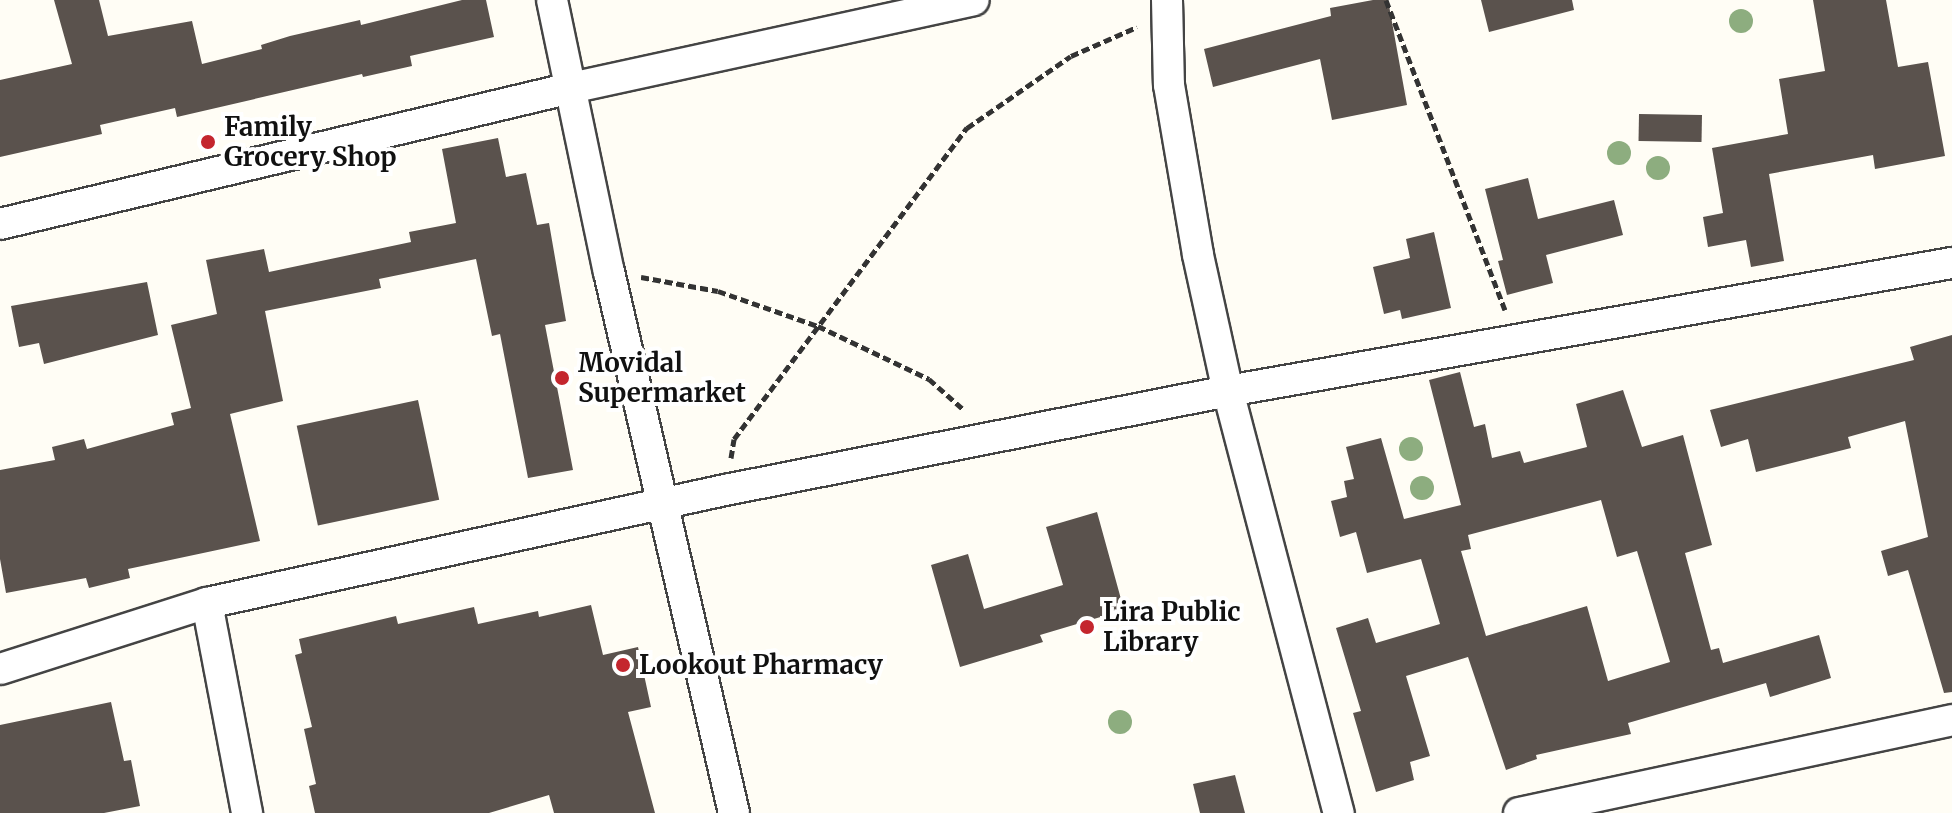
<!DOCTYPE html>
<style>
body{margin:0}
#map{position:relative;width:1952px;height:813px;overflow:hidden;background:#fffdf5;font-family:Merriweather,serif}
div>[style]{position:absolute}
.building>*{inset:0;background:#5a524d;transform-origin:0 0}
.path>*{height:5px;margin-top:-2.5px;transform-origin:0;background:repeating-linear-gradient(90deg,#333 0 8px,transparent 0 12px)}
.roads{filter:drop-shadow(2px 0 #444) drop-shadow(-2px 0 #444) drop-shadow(0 2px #444) drop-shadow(0 -2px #444)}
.street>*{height:30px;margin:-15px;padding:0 15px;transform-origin:15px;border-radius:15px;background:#fff}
.trees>*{width:24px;height:24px;margin:-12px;border-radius:50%;background:#8dad7f}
.dots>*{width:22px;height:22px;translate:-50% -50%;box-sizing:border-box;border:4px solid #fff;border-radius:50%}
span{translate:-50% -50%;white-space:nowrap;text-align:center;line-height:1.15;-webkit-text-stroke:8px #fff;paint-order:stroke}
.poi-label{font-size:26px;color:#111;font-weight:700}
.left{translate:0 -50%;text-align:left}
</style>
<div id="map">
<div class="building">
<div style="clip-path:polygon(54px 0,99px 0,108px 36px,192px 21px,202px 64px,262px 49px,261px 45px,290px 36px,360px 20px,361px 25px,462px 0,486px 0,494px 37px,410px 56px,412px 66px,363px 77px,362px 74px,177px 117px,175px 108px,100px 125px,102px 134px,0 157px,0 80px,72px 64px)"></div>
<div style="clip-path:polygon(1373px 0,1388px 0,1407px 105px,1332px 120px,1320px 59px,1213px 87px,1204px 49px,1331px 16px,1330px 8px)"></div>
<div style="clip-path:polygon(1481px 0,1572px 0,1574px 10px,1489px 32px)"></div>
<div style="clip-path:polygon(1813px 0,1886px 0,1898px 67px,1928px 62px,1945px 156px,1875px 169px,1873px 155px,1769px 174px,1784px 261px,1751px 267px,1746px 240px,1708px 247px,1703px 217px,1723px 213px,1712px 148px,1788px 134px,1779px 79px,1825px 71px)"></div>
<div style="left:1639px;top:114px;width:63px;height:27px;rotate:1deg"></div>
<div style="clip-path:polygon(498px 138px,506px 177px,526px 173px,537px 225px,549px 223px,566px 321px,545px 325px,573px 470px,528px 478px,500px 334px,492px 336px,476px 259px,379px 279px,381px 288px,265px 311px,283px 401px,230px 414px,260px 541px,128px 569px,130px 578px,89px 588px,86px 578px,6px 593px,0 559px,0 470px,55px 460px,52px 447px,84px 439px,87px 449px,174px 425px,171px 413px,191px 408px,171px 325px,217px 314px,206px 260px,264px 249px,269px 272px,411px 242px,409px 232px,456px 223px,442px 149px)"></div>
<div style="clip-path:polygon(1528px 178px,1538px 219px,1614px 200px,1623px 235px,1546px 255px,1553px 283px,1507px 295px,1498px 261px,1503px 260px,1485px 189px)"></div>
<div style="clip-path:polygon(1434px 232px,1451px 308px,1402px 319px,1400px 310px,1384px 314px,1373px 267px,1410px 258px,1406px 239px)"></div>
<div style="clip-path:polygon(147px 282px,158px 335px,44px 364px,39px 343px,19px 347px,11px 306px)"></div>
<div style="clip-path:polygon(1952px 335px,1952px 692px,1944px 693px,1908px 570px,1888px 576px,1881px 551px,1928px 537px,1905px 421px,1848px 437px,1851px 448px,1756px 472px,1748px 439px,1721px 447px,1710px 410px,1914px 360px,1910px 347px)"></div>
<div style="clip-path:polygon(evenodd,1460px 372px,1474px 427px,1485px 424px,1492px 458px,1520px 451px,1524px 463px,1587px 447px,1576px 404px,1623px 390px,1642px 447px,1683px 435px,1712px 545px,1685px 553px,1711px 650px,1719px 648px,1723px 663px,1819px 635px,1831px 678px,1770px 697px,1766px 683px,1628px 723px,1631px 734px,1536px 755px,1537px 759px,1506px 770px,1468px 657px,1406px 676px,1430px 756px,1410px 762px,1414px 780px,1376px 792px,1353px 713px,1361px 711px,1336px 628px,1368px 618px,1376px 643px,1440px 624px,1421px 559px,1367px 573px,1356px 532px,1340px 537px,1331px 501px,1347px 497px,1344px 481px,1354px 479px,1346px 447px,1381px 438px,1404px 519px,1461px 505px,1429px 380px,1460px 372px,1601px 500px,1617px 557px,1637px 551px,1670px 662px,1608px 681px,1587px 606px,1486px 636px,1461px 551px,1471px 549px,1468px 535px,1601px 500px)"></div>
<div style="left:418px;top:400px;width:102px;height:124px;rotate:78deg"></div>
<div style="clip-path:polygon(1097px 512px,1124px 610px,1040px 635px,1043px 642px,960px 667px,931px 565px,968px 554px,984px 609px,1063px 585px,1046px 527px)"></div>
<div style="clip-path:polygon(591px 605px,603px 655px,638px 647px,651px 707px,628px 712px,655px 813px,554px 813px,549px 795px,489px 813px,315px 813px,309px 786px,316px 784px,304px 729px,312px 727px,295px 655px,302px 653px,299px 639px,396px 616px,398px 624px,474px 607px,478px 624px,538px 611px,539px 617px)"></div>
<div style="clip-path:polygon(111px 702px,124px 761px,131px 760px,140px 806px,104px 813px,0 813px,0 725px)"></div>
<div style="clip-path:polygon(1235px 775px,1245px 813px,1200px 813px,1193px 784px)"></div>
</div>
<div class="path">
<div style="left:1386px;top:0;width:332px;rotate:69deg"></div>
<div style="left:641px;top:277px;width:78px;rotate:10.3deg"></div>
<div style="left:718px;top:291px;width:106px;rotate:19.3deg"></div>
<div style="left:818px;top:326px;width:123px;rotate:25.5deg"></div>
<div style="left:929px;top:379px;width:47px;rotate:41.5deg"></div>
<div style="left:731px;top:458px;width:19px;rotate:-81deg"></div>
<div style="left:734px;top:439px;width:389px;rotate:-53.2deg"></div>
<div style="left:967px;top:128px;width:126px;rotate:-34.7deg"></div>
<div style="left:1071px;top:56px;width:72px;rotate:-23.7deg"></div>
</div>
<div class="roads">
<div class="street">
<div style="left:552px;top:0;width:278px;rotate:78.2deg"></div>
<div style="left:609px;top:272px;width:555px;rotate:76.99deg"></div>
<div style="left:1167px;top:0;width:85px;rotate:88.7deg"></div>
<div style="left:1169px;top:85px;width:172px;rotate:80.3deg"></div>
<div style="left:1198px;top:255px;width:139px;rotate:77.6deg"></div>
<div style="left:1228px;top:391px;width:436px;rotate:75.3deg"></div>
<div style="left:0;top:224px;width:587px;rotate:-13.4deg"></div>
<div style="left:571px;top:88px;width:412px;rotate:-12.3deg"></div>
<div style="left:207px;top:603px;width:214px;rotate:79.2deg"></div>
<div style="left:0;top:669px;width:217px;rotate:-17.7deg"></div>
<div style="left:207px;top:603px;width:530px;rotate:-12.31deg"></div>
<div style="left:725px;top:490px;width:513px;rotate:-11.13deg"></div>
<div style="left:1228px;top:391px;width:735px;rotate:-10.03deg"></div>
<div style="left:1519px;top:813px;width:443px;rotate:-12.1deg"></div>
</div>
</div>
<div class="trees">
<div style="left:1741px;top:21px"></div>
<div style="left:1619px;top:153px"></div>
<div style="left:1658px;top:168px"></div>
<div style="left:1411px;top:449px"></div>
<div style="left:1422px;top:488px"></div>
<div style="left:1120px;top:722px"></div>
</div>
<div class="dots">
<div style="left:208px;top:142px;background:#c4262e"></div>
<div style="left:562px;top:378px;background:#c4262e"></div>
<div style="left:1087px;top:627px;background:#c4262e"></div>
<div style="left:623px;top:665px;background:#c4262e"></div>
</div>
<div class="poi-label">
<span class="left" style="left:224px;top:142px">Family<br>Grocery Shop</span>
<span class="left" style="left:578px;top:378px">Movidal<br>Supermarket</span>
<span class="left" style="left:1103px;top:627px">Lira Public<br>Library</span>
<span class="left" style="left:639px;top:665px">Lookout Pharmacy</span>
</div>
</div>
